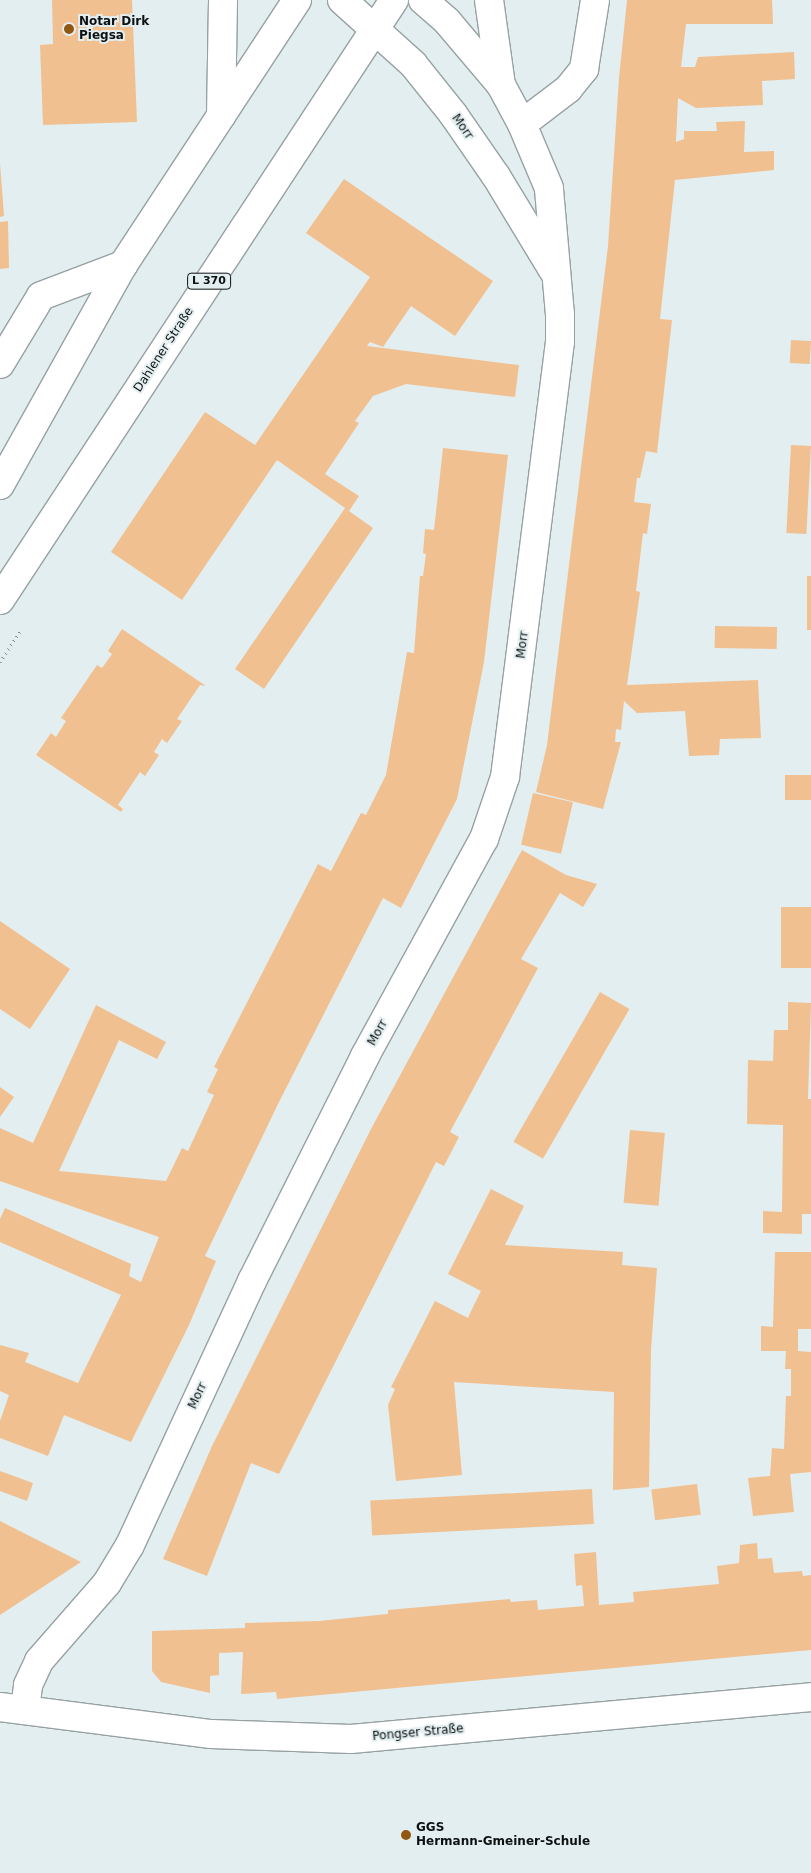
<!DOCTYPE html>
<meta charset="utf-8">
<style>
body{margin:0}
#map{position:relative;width:811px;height:1873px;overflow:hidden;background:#e3eef0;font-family:"DejaVu Sans",sans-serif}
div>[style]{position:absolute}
.building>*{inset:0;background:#f1c090;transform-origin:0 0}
.path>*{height:3px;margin-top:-1.5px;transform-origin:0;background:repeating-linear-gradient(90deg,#808889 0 1px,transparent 0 5px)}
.roads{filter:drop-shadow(1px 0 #97a1a3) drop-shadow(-1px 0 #97a1a3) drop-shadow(0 1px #97a1a3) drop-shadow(0 -1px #97a1a3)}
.minor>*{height:28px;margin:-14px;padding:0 14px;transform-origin:14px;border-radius:14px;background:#fff}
.major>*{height:28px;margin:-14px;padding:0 14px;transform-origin:14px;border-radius:14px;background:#fff}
.dots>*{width:14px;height:14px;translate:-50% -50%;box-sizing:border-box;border:2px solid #e3eef0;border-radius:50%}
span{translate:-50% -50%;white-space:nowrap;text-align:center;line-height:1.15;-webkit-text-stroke:4px #e3eef0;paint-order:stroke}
.shield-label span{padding:1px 4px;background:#e3eef0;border:1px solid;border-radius:4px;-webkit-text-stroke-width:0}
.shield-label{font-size:11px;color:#0d1111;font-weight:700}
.poi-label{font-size:12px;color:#0d1111;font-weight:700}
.left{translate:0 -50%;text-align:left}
.street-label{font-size:12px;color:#0d1111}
</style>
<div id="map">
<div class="building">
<div style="clip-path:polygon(52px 0,132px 0,137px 122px,43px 125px,40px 45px,53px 44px)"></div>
<div style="clip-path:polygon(627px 0,772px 0,773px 24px,686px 24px,681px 67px,695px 67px,698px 57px,794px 52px,795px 79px,762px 81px,763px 105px,696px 108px,678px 98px,676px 142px,684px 139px,684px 131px,717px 131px,716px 122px,745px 121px,744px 152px,774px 151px,774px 170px,675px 180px,660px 319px,672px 320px,657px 453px,646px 451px,640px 478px,637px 478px,634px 502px,651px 504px,647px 534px,643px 533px,636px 591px,640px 592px,627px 685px,758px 680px,761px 738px,720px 739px,719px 755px,689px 756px,685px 711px,637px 713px,624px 701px,621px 730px,616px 729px,615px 742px,621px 742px,603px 809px,536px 792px,547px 745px,608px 246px,619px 78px)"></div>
<div style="clip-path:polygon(0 163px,4px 216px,0 217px)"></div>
<div style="clip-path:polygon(344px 179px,493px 281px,455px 336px,411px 306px,383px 347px,370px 342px,367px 346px,519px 365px,515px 397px,406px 384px,373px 396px,355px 421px,359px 423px,325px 474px,359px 496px,349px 511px,373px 528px,264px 689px,235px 669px,345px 508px,277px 460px,182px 600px,111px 552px,205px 412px,255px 445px,370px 277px,306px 233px)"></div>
<div style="clip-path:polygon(8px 221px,9px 268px,0 269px,0 222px)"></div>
<div style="left:791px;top:340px;width:20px;height:23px;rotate:3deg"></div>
<div style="left:791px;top:445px;width:20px;height:88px;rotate:3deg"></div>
<div style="clip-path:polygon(443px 448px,508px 455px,484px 662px,457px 799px,401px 908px,383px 898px,278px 1104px,205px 1256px,216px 1261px,189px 1325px,131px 1442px,64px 1415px,48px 1456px,0 1438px,0 1421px,9px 1395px,0 1391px,0 1345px,29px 1353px,25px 1362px,78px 1383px,121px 1295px,0 1242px,0 1219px,5px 1208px,131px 1264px,129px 1276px,141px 1282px,159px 1237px,0 1181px,0 1128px,33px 1143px,96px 1005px,166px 1042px,157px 1059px,119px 1040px,59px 1171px,166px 1181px,182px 1148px,188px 1151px,214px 1095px,207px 1092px,218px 1069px,214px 1067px,318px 864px,331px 871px,361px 813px,366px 815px,386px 775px,407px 652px,414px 653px,420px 576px,423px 576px,426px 554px,423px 553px,425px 529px,434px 530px)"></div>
<div style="left:807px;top:576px;width:4px;height:54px"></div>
<div style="left:715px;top:626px;width:62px;height:22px;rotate:1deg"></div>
<div style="clip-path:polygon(122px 629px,206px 686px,200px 685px,177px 719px,182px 721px,167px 743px,162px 739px,154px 752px,159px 755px,145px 776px,140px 772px,118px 805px,123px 809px,121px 812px,36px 755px,51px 733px,56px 737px,66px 721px,61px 718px,97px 665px,102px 668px,112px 654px,108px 651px)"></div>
<div style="left:785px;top:775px;width:26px;height:25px"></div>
<div style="left:533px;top:793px;width:41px;height:53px;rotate:13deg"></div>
<div style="clip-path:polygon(522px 850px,566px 875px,597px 884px,583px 907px,560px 893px,521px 959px,538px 968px,450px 1132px,459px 1137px,444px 1166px,436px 1162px,279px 1474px,251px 1463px,207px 1576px,163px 1559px,212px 1446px,371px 1129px)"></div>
<div style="left:781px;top:907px;width:30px;height:61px"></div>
<div style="clip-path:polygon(0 921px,70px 969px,30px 1029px,0 1009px)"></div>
<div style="left:600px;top:992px;width:34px;height:173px;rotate:30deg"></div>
<div style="clip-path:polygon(788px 1002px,811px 1003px,808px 1099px,811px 1099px,811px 1214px,802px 1214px,802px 1234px,763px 1233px,763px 1211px,782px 1212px,783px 1125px,747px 1124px,748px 1060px,773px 1061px,774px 1030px,788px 1030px)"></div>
<div style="clip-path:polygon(0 1087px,14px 1097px,0 1117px)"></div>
<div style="left:630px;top:1130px;width:35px;height:73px;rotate:5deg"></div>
<div style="clip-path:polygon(491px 1189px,524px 1206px,505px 1245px,623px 1252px,622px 1265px,657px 1268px,651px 1350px,649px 1487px,613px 1490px,614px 1392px,454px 1382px,462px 1475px,396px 1481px,388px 1405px,395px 1389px,391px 1387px,435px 1301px,468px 1318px,471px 1311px,481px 1291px,448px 1274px)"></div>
<div style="clip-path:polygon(775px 1252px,811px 1252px,811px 1329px,798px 1329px,798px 1351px,811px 1352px,811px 1472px,790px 1474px,794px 1512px,753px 1516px,748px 1478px,770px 1476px,772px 1448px,784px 1449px,786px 1396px,791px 1396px,791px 1369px,785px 1369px,786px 1351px,761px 1351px,761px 1326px,773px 1327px)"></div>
<div style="clip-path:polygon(0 1471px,33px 1483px,27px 1501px,0 1491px)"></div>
<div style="left:697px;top:1484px;width:31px;height:46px;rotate:83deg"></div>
<div style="left:592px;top:1489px;width:35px;height:222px;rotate:87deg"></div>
<div style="clip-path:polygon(0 1521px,81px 1562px,0 1615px)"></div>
<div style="clip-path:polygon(757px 1543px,758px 1559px,772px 1558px,774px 1573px,802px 1571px,803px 1576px,811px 1575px,811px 1650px,277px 1699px,276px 1692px,241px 1694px,243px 1652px,219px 1653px,219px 1675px,210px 1676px,210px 1693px,161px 1682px,152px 1671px,152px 1631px,245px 1628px,245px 1623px,319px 1621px,388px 1614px,388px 1610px,510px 1599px,511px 1602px,537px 1600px,538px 1610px,584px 1606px,582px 1585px,576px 1586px,574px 1554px,596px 1552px,599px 1605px,634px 1602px,633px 1592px,719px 1584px,717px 1566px,739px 1563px,740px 1545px)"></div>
</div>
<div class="path">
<div style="left:0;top:662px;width:38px;rotate:-57deg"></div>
</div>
<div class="roads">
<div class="minor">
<div style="left:342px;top:0;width:96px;rotate:42deg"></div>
<div style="left:413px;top:64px;width:64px;rotate:51.3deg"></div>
<div style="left:453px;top:114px;width:75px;rotate:55.3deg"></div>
<div style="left:496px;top:176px;width:110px;rotate:58.8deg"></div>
<div style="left:489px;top:0;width:86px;rotate:82deg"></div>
<div style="left:522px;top:124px;width:58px;rotate:-37.3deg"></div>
<div style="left:568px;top:89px;width:26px;rotate:-51deg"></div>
<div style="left:584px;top:69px;width:70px;rotate:-80.9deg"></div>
<div style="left:0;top:364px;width:79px;rotate:-58.9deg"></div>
<div style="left:41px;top:296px;width:88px;rotate:-20.7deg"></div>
<div style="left:25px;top:1710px;width:25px;rotate:-83deg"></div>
<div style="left:28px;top:1685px;width:26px;rotate:-65deg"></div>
<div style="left:39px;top:1661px;width:103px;rotate:-48.9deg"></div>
<div style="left:107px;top:1583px;width:44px;rotate:-58.8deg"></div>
<div style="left:130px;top:1545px;width:291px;rotate:-65.2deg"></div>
<div style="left:252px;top:1281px;width:252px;rotate:-63.3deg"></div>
<div style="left:365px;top:1056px;width:247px;rotate:-61.3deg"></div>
<div style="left:484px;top:839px;width:65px;rotate:-71.3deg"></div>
<div style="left:505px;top:777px;width:438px;rotate:-82.8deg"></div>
<div style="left:560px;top:342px;width:27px;rotate:-90deg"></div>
<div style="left:560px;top:315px;width:127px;rotate:-95deg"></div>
<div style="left:549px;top:188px;width:69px;rotate:-112.9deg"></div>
<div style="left:522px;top:124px;width:44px;rotate:-118.3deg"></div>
<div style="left:501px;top:85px;width:84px;rotate:-130.2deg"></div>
<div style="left:447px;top:21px;width:32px;rotate:-139deg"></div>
</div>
<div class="major">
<div style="left:221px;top:116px;width:116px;rotate:-89deg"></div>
<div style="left:0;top:485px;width:252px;rotate:-60.8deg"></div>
<div style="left:123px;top:265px;width:317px;rotate:-56.7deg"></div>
<div style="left:0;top:600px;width:718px;rotate:-56.71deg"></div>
<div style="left:0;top:1707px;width:213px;rotate:7.3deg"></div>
<div style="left:211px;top:1734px;width:140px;rotate:2deg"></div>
<div style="left:351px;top:1739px;width:462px;rotate:-5.2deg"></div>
</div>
</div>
<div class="dots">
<div style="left:69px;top:29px;background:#905810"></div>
<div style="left:406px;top:1835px;background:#905810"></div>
</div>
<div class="shield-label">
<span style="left:209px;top:281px">L 370</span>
</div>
<div class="poi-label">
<span class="left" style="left:79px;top:29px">Notar Dirk<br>Piegsa</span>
<span class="left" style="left:416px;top:1835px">GGS<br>Hermann-Gmeiner-Schule</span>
</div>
<div class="street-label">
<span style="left:462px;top:127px;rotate:55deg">Morr</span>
<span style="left:164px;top:350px;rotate:-57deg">Dahlener Straße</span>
<span style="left:523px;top:645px;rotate:-83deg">Morr</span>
<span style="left:378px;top:1033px;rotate:-61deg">Morr</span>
<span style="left:198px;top:1396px;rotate:-65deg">Morr</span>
<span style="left:418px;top:1733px;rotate:-5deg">Pongser Straße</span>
</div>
</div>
